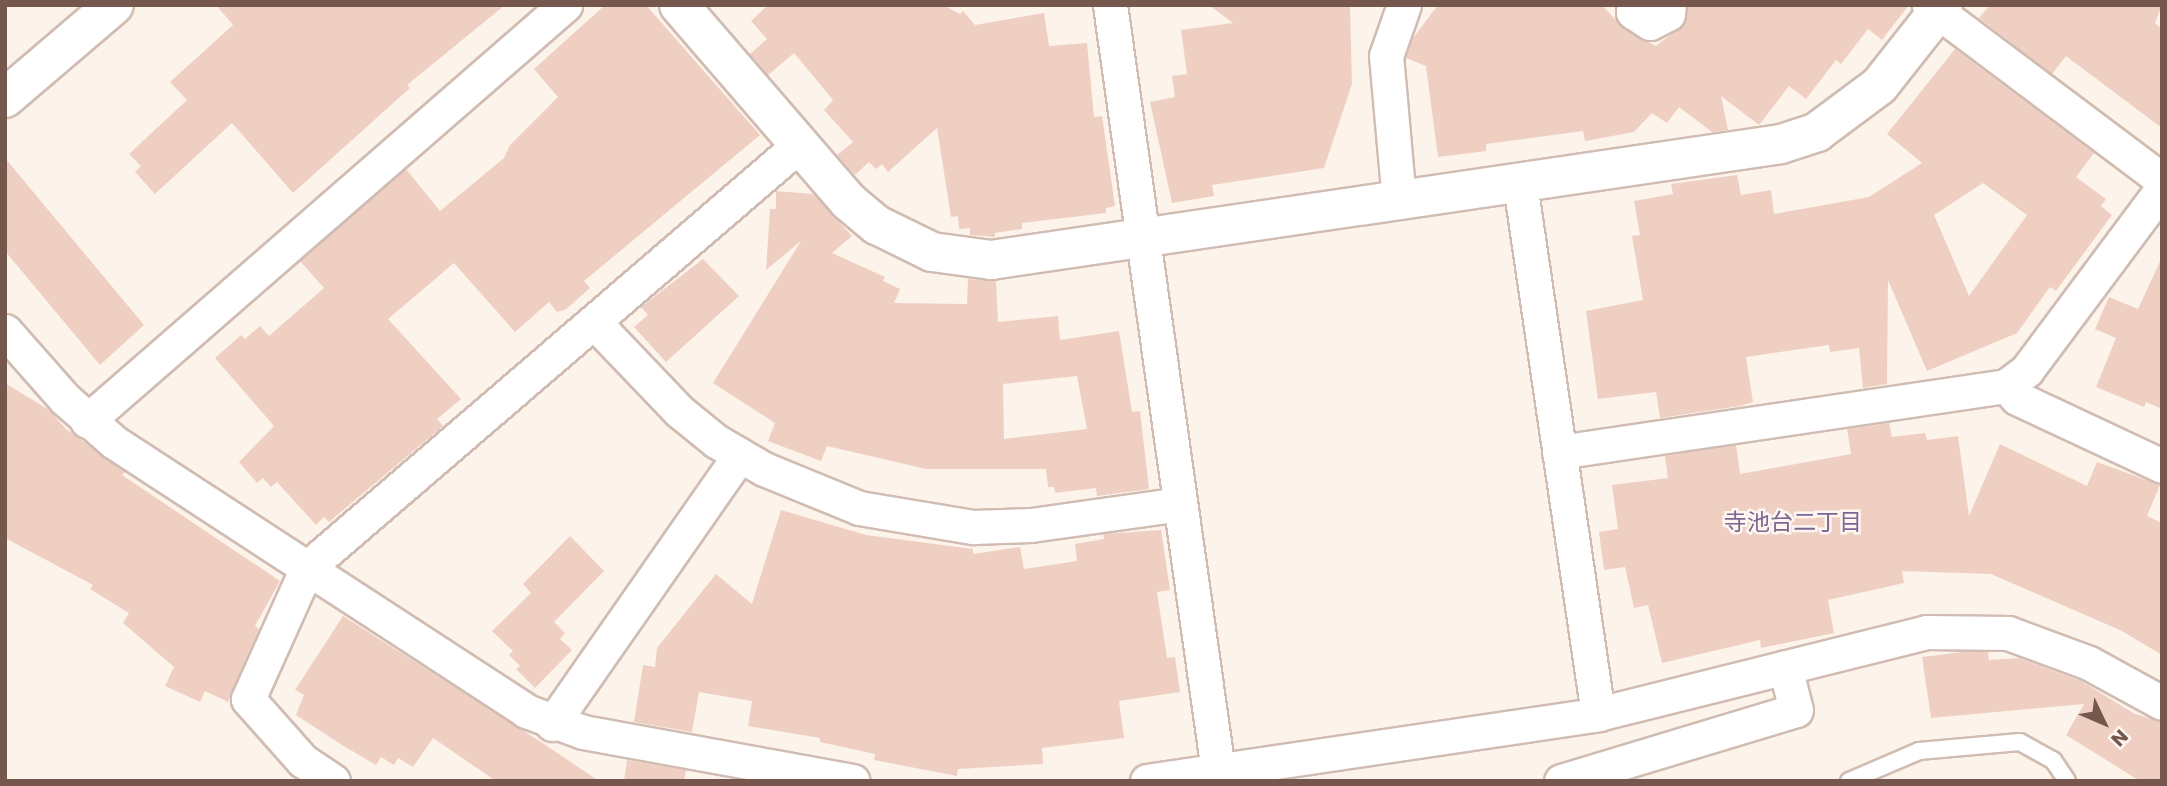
<!DOCTYPE html>
<meta charset="utf-8">
<style>
body{margin:0}
#map{position:relative;width:2167px;height:786px;overflow:hidden;background:#fcf3ea;font-family:Poppins,"Noto Sans JP",sans-serif}
div>[style]{position:absolute}
.building>*{inset:0;background:#f0cfc3}
.roads{filter:drop-shadow(2px 0 #d0bcb2) drop-shadow(-2px 0 #d0bcb2) drop-shadow(0 2px #d0bcb2) drop-shadow(0 -2px #d0bcb2)}
.service>*{height:16px;margin:-8px;padding:0 8px;transform-origin:8px;border-radius:8px;background:#fff}
.minor>*{height:33px;margin:-16.5px;padding:0 16.5px;transform-origin:16.5px;border-radius:16.5px;background:#fff}
.tertiary>*{height:38px;margin:-19px;padding:0 19px;transform-origin:19px;border-radius:19px;background:#fff}
span{translate:-50% -50%;white-space:nowrap;text-align:center;line-height:1.15;-webkit-text-stroke:5px #fef7f1;paint-order:stroke}
.neighbourhood-label{font-size:23px;color:#7d6691}
.frame{position:absolute;inset:0;border:7px solid #76574e;pointer-events:none}
.north{position:absolute;left:2069px;top:688px;width:70px;height:70px;-webkit-text-stroke:5px #fef7f1;paint-order:stroke;rotate:134deg;font-size:19px;font-weight:700;line-height:28px;text-align:center;color:#76574e}
.north::after{content:'';display:block;margin:auto;width:24px;height:32px;background:#76574e;clip-path:polygon(50% 0,100% 100%,50% 72%,0 100%)}
</style>
<div id="map">
<div class="building">
<div style="clip-path:polygon(216px 5px,505px 5px,407px 85px,410px 88px,293px 193px,232px 123px,155px 194px,135px 172px,141px 166px,129px 154px,187px 100px,170px 82px,233px 25px)"></div>
<div style="clip-path:polygon(605px 5px,646px 5px,760px 135px,584px 281px,590px 288px,566px 309px,557px 312px,549px 302px,515px 332px,454px 263px,388px 319px,461px 399px,437px 419px,443px 426px,329px 522px,324px 517px,316px 525px,277px 482px,271px 487px,263px 478px,257px 483px,239px 462px,274px 426px,215px 358px,241px 335px,245px 339px,260px 326px,269px 336px,324px 288px,300px 261px,406px 169px,440px 211px,504px 158px,510px 145px,558px 97px,534px 69px)"></div>
<div style="clip-path:polygon(768px 5px,943px 5px,960px 14px,963px 11px,975px 25px,1044px 13px,1049px 46px,1087px 43px,1094px 117px,1102px 116px,1115px 206px,1106px 208px,1106px 213px,1022px 223px,1022px 229px,995px 233px,995px 237px,970px 235px,970px 228px,959px 229px,958px 216px,951px 217px,937px 128px,888px 172px,882px 164px,876px 169px,869px 162px,855px 175px,837px 155px,853px 142px,824px 110px,833px 100px,794px 53px,768px 75px,750px 54px,767px 39px,751px 21px)"></div>
<div style="clip-path:polygon(1209px 5px,1350px 5px,1352px 84px,1324px 168px,1212px 185px,1214px 196px,1172px 203px,1150px 102px,1175px 97px,1172px 76px,1187px 74px,1181px 30px,1233px 23px)"></div>
<div style="clip-path:polygon(1438px 5px,1602px 5px,1623px 28px,1656px 46px,1683px 25px,1688px 5px,1909px 5px,1882px 40px,1868px 29px,1841px 64px,1836px 60px,1806px 99px,1789px 86px,1759px 125px,1721px 96px,1728px 130px,1712px 132px,1679px 107px,1667px 123px,1652px 113px,1634px 132px,1585px 141px,1583px 131px,1486px 144px,1486px 151px,1438px 157px,1426px 66px,1406px 58px,1413px 38px)"></div>
<div style="clip-path:polygon(1990px 5px,2162px 5px,2155px 23px,2162px 29px,2162px 128px,2066px 56px,2052px 74px,1979px 18px)"></div>
<div style="clip-path:polygon(evenodd,1955px 49px,2094px 153px,2076px 177px,2106px 199px,2101px 206px,2112px 215px,2056px 291px,2050px 287px,2017px 333px,1927px 371px,1888px 280px,1887px 384px,1863px 388px,1859px 348px,1830px 352px,1829px 345px,1746px 357px,1753px 402px,1740px 406px,1660px 418px,1656px 392px,1598px 399px,1586px 311px,1643px 300px,1632px 236px,1640px 235px,1634px 201px,1673px 194px,1671px 184px,1737px 175px,1741px 195px,1771px 190px,1774px 214px,1869px 197px,1922px 163px,1887px 134px,1955px 49px,1983px 183px,2027px 215px,1969px 296px,1934px 215px,1983px 183px)"></div>
<div style="clip-path:polygon(5px 158px,144px 325px,100px 365px,5px 251px)"></div>
<div style="clip-path:polygon(evenodd,776px 191px,813px 194px,852px 236px,832px 253px,885px 277px,883px 281px,900px 289px,894px 303px,967px 304px,968px 279px,996px 281px,998px 322px,1058px 316px,1060px 340px,1119px 331px,1132px 412px,1140px 411px,1149px 489px,1097px 496px,1096px 488px,1055px 493px,1054px 487px,1048px 487px,1046px 469px,926px 469px,827px 446px,821px 461px,768px 441px,775px 423px,713px 383px,801px 241px,766px 270px,770px 209px,776px 209px,776px 191px,1077px 376px,1087px 429px,1004px 439px,1003px 384px,1077px 376px)"></div>
<div style="clip-path:polygon(2162px 257px,2162px 409px,2146px 402px,2144px 407px,2096px 387px,2116px 338px,2095px 329px,2109px 297px,2138px 309px)"></div>
<div style="clip-path:polygon(703px 259px,739px 296px,666px 362px,634px 327px,648px 315px,641px 307px)"></div>
<div style="clip-path:polygon(5px 383px,49px 410px,66px 429px,125px 472px,122px 475px,280px 581px,255px 626px,259px 629px,228px 702px,205px 691px,200px 702px,165px 686px,174px 667px,123px 623px,129px 613px,90px 589px,93px 585px,5px 538px)"></div>
<div style="clip-path:polygon(1889px 423px,1892px 437px,1925px 433px,1927px 440px,1958px 436px,1969px 516px,2000px 444px,2087px 486px,2097px 462px,2160px 485px,2147px 516px,2162px 523px,2162px 655px,2122px 631px,1991px 574px,1902px 571px,1904px 583px,1828px 600px,1834px 633px,1761px 648px,1760px 640px,1662px 663px,1648px 605px,1634px 608px,1625px 567px,1604px 570px,1599px 532px,1618px 529px,1612px 485px,1668px 478px,1665px 456px,1736px 445px,1740px 474px,1851px 454px,1847px 429px)"></div>
<div style="clip-path:polygon(781px 510px,866px 535px,973px 549px,973px 554px,1020px 547px,1024px 569px,1077px 561px,1075px 544px,1104px 539px,1103px 534px,1161px 530px,1170px 590px,1157px 592px,1167px 658px,1175px 657px,1180px 692px,1119px 701px,1124px 738px,1042px 748px,1043px 764px,958px 769px,957px 776px,874px 760px,875px 754px,820px 742px,820px 738px,748px 726px,752px 701px,699px 692px,692px 732px,634px 722px,643px 665px,655px 667px,657px 648px,716px 574px,752px 604px)"></div>
<div style="clip-path:polygon(570px 536px,604px 571px,554px 622px,565px 633px,560px 639px,572px 650px,535px 688px,516px 669px,520px 666px,509px 655px,513px 651px,492px 631px,531px 593px,523px 584px)"></div>
<div style="clip-path:polygon(343px 616px,544px 744px,599px 781px,496px 781px,433px 738px,413px 767px,398px 758px,394px 765px,381px 757px,376px 765px,342px 745px,296px 715px,304px 695px,295px 690px)"></div>
<div style="clip-path:polygon(1963px 652px,1988px 652px,1989px 660px,2019px 658px,2081px 681px,2135px 714px,2162px 722px,2162px 781px,2140px 781px,2066px 735px,2084px 704px,1931px 718px,1922px 657px)"></div>
<div style="clip-path:polygon(627px 760px,686px 770px,684px 781px,624px 781px)"></div>
</div>
<div class="roads">
<div class="service">
<div style="left:1849px;top:781px;width:76px;rotate:-23.2deg"></div>
<div style="left:1919px;top:751px;width:101px;rotate:-5.1deg"></div>
<div style="left:2020px;top:742px;width:38px;rotate:29deg"></div>
<div style="left:2053px;top:760px;width:25px;rotate:56deg"></div>
</div>
<div class="minor">
<div style="left:1110px;top:5px;width:774px;rotate:81.97deg"></div>
<div style="left:1634px;top:5px;width:7px;rotate:98deg"></div>
<div style="left:1633px;top:12px;width:20px;rotate:33deg"></div>
<div style="left:1650px;top:23px;width:20px;rotate:-27deg"></div>
<div style="left:1668px;top:14px;width:9px;rotate:-84deg"></div>
<div style="left:1929px;top:5px;width:291px;rotate:36.9deg"></div>
<div style="left:1520px;top:184px;width:536px;rotate:81.63deg"></div>
<div style="left:1399px;top:201px;width:146px;rotate:-95.1deg"></div>
<div style="left:1386px;top:56px;width:54px;rotate:-70.6deg"></div>
<div style="left:594px;top:322px;width:123px;rotate:46.3deg"></div>
<div style="left:679px;top:411px;width:48px;rotate:39deg"></div>
<div style="left:716px;top:441px;width:56px;rotate:30.3deg"></div>
<div style="left:764px;top:469px;width:103px;rotate:22.3deg"></div>
<div style="left:859px;top:508px;width:116px;rotate:9.5deg"></div>
<div style="left:973px;top:527px;width:58px;rotate:-2deg"></div>
<div style="left:1031px;top:525px;width:150px;rotate:-8deg"></div>
<div style="left:5px;top:331px;width:91px;rotate:48.6deg"></div>
<div style="left:65px;top:399px;width:65px;rotate:41.3deg"></div>
<div style="left:114px;top:442px;width:492px;rotate:33.1deg"></div>
<div style="left:526px;top:711px;width:61px;rotate:20.2deg"></div>
<div style="left:583px;top:732px;width:274px;rotate:10.3deg"></div>
<div style="left:2006px;top:386px;width:16px;rotate:47deg"></div>
<div style="left:2017px;top:398px;width:160px;rotate:25.1deg"></div>
<div style="left:87px;top:421px;width:634px;rotate:-41.03deg"></div>
<div style="left:1559px;top:452px;width:452px;rotate:-8.4deg"></div>
<div style="left:2006px;top:386px;width:26px;rotate:-37deg"></div>
<div style="left:2027px;top:370px;width:226px;rotate:-53.3deg"></div>
<div style="left:552px;top:724px;width:327px;rotate:-55.1deg"></div>
<div style="left:333px;top:781px;width:36px;rotate:-146deg"></div>
<div style="left:303px;top:761px;width:83px;rotate:-131.6deg"></div>
<div style="left:248px;top:699px;width:144px;rotate:-65.8deg"></div>
<div style="left:307px;top:568px;width:649px;rotate:-40.69deg"></div>
<div style="left:1147px;top:781px;width:456px;rotate:-8.4deg"></div>
<div style="left:1598px;top:714px;width:338px;rotate:-14deg"></div>
<div style="left:1926px;top:632px;width:82px;rotate:0.7deg"></div>
<div style="left:2008px;top:633px;width:86px;rotate:20.3deg"></div>
<div style="left:2089px;top:663px;width:83px;rotate:28.7deg"></div>
<div style="left:1561px;top:781px;width:245px;rotate:-16.8deg"></div>
<div style="left:1796px;top:710px;width:44px;rotate:-104.3deg"></div>
</div>
<div class="tertiary">
<div style="left:679px;top:5px;width:259px;rotate:49.2deg"></div>
<div style="left:848px;top:201px;width:38px;rotate:40deg"></div>
<div style="left:877px;top:225px;width:61px;rotate:26.1deg"></div>
<div style="left:932px;top:252px;width:60px;rotate:7.7deg"></div>
<div style="left:991px;top:260px;width:798px;rotate:-8.35deg"></div>
<div style="left:1781px;top:144px;width:38px;rotate:-18deg"></div>
<div style="left:1817px;top:132px;width:77px;rotate:-36.6deg"></div>
<div style="left:1879px;top:86px;width:103px;rotate:-51.7deg"></div>
<div style="left:5px;top:98px;width:143px;rotate:-40.5deg"></div>
</div>
</div>
<div class="neighbourhood-label">
<span style="left:1793px;top:522px">寺池台二丁目</span>
</div>
<div class="frame"></div>
<div class="north">N</div>
</div>
